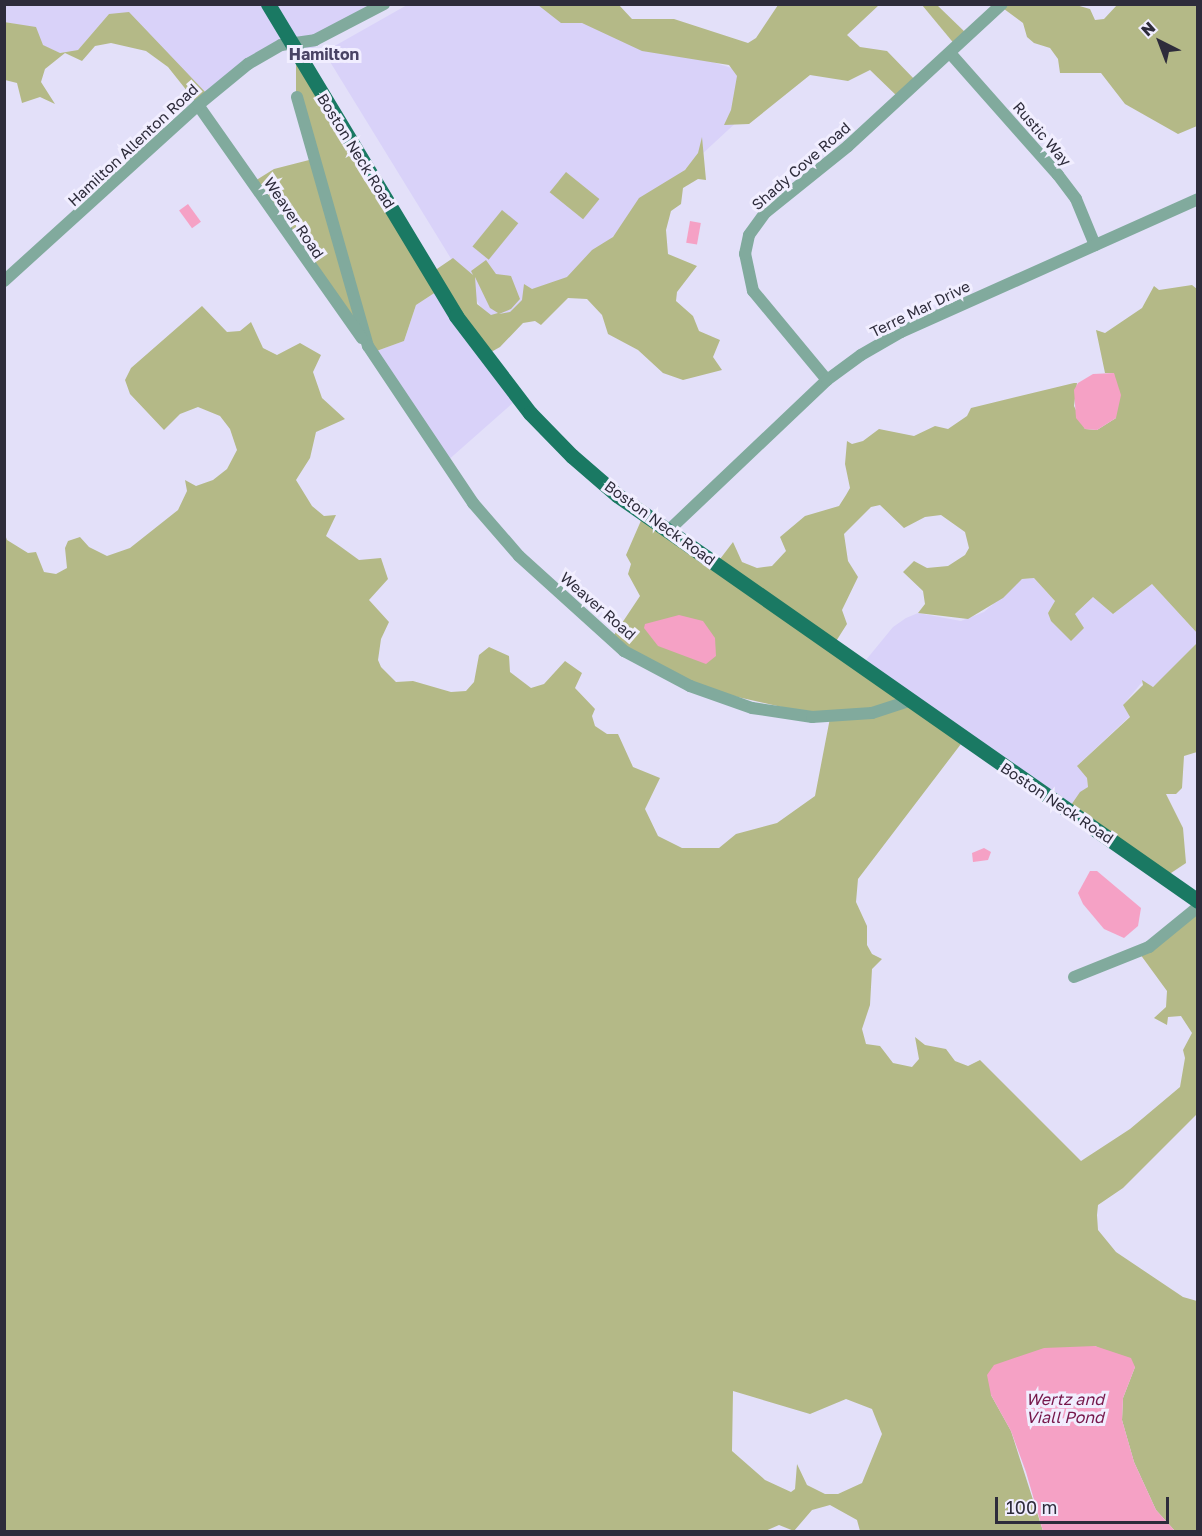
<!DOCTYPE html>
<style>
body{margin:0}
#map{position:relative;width:1202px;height:1536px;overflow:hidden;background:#e3e0f9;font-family:"Golos Text",sans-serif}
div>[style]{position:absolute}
.built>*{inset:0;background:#d9d2f9}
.green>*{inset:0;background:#b4b987;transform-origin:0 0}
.water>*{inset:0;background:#f5a1c5;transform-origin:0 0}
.minor>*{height:12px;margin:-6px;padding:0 6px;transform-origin:6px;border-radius:6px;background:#81aa9d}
.major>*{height:15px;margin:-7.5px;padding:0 7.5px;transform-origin:7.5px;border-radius:7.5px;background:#1a7963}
span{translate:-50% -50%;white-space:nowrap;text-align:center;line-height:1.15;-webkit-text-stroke:6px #f1eeff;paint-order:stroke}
.street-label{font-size:15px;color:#2e2c3b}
.neighbourhood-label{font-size:16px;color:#494365;font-weight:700}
.water-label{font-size:16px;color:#76174b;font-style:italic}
.frame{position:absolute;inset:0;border:6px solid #2e2c3b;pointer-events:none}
.north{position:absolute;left:1130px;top:12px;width:60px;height:60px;-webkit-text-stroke:4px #f1eeff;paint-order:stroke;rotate:318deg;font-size:16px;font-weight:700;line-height:24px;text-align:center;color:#2e2c3b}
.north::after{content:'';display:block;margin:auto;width:21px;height:27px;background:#2e2c3b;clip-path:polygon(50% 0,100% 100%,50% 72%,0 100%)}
.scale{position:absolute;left:995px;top:1497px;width:174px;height:27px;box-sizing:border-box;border:3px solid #2e2c3b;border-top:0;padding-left:8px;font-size:18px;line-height:21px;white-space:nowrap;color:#2e2c3b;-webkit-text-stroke:4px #f1eeff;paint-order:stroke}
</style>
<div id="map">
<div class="built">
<div style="clip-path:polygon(5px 4px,388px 4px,301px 55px,289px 39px,209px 96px,129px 16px,109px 14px,78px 50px,59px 53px,42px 45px,33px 28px,5px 22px)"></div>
<div style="clip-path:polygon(407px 5px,559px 5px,576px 19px,779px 83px,501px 340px,324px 52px)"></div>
<div style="clip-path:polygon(439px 290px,515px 401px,446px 462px,371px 353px,404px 341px,416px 305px)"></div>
<div style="clip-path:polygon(1034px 578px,1055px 601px,1048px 613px,1075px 614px,1093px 597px,1113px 614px,1152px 584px,1197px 633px,1197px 643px,1162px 679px,1152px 687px,1143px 681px,1123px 705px,1130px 716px,1078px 765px,1087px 778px,1088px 787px,1067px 811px,861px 666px,893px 627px,906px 618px,918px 613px,961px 621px,984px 612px,1022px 579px)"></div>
</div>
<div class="green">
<div style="clip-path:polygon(538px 5px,619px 5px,632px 19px,674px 19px,748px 43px,756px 38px,778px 5px,879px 5px,847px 35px,860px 47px,887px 51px,916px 81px,899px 98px,870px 70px,848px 81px,810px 75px,749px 124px,724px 125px,731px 110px,737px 76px,729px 65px,642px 51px,582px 23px,561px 23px)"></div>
<div style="clip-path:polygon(922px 5px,937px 5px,967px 34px,956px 46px)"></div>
<div style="clip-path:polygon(1076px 5px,1090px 9px,1095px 20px,1104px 19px,1117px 5px,1197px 5px,1197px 126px,1178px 134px,1125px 104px,1101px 73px,1060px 73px,1058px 59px,1050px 48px,1034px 43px,1027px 37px,1023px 23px,1000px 6px)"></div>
<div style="clip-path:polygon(129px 12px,209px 96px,199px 106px,168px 67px,146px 51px,111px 43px,95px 46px,82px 61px,65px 53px,45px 69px,41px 82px,55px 104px,40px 97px,22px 103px,17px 83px,5px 80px,4px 22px,36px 27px,43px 45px,60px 53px,78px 50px,109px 14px)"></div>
<div style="clip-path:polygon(evenodd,296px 63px,431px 273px,453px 258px,473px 275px,471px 271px,486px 260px,496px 274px,511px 276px,520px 299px,511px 309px,499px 314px,510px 312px,522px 300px,524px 284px,532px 289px,567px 277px,592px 250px,613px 237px,639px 198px,685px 170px,698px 153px,702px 137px,706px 180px,698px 179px,683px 188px,681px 204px,671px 211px,666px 230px,668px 254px,697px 266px,677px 292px,676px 301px,693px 316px,699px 331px,720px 340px,713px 357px,722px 370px,683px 380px,663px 373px,638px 350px,608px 334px,602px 315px,587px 299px,568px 298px,541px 325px,535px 321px,523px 323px,500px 347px,484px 356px,439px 290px,416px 305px,404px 341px,371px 353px,253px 182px,274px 169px,313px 159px,296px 94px,296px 63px,475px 277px,490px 308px,498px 313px,491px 315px,477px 304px,475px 277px)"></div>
<div style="left:566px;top:172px;width:43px;height:26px;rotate:39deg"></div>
<div style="left:502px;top:210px;width:21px;height:47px;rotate:39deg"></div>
<div style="clip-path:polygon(evenodd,1192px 285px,1197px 289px,1197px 633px,1152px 584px,1113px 614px,1093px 597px,1075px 614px,1084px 628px,1071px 641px,1051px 621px,1048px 613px,1055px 601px,1034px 578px,1022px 579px,1003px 598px,968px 619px,918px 613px,925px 604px,923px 591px,903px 572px,914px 561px,927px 568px,948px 566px,965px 555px,969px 548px,965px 532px,941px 515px,925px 517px,904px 528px,880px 505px,871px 507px,844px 534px,848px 561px,858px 577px,842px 610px,847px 624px,833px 646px,964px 740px,858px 879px,856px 902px,867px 926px,867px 945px,872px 954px,882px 959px,872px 969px,870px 1005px,862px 1029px,866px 1044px,880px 1046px,893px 1063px,912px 1067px,919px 1059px,915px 1037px,925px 1045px,946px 1049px,955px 1061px,968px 1066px,980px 1060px,1081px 1161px,1130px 1129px,1180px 1087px,1185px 1058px,1183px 1050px,1192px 1033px,1181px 1016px,1168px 1017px,1167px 1025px,1154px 1018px,1166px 1007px,1167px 991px,1140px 954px,1197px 908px,1197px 1114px,1123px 1188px,1098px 1205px,1097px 1215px,1098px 1230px,1116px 1252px,1183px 1297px,1197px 1301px,1197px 1531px,1175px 1531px,1156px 1510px,1134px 1462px,1122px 1420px,1123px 1398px,1135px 1367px,1095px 1346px,991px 1395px,1011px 1431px,1043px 1531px,860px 1531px,857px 1520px,830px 1505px,812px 1510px,794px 1531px,779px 1525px,763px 1532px,5px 1531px,4px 532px,7px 540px,28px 553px,36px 552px,44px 572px,56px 574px,67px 568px,65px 548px,68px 541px,80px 537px,89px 547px,107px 556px,130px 548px,178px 510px,187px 491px,185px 480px,196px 486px,213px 480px,227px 469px,237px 450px,230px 429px,220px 416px,198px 407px,180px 414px,164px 430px,130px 394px,125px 380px,131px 368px,202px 306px,227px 332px,240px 331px,251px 322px,263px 348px,277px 355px,300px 343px,321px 355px,313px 372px,322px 398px,345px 419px,316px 432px,310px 458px,296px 480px,312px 506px,324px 516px,336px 515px,326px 536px,359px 560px,381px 558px,388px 579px,369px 600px,389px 622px,381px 639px,378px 660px,381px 667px,396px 682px,413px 681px,451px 692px,466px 691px,474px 682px,479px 655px,489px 647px,509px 656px,510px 672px,531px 688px,544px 684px,565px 661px,582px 673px,575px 688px,595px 709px,592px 716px,595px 726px,607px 734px,618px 734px,633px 767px,660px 778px,645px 809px,658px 836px,682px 848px,719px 848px,736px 834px,777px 823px,815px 796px,830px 718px,689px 686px,612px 638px,640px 596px,628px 574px,631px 564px,626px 555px,643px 516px,717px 563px,733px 542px,742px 562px,757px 568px,772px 566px,786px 551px,780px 537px,805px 516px,839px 506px,846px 495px,850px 488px,845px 464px,847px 441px,852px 444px,863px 441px,879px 429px,914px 436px,935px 426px,948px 429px,967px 416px,971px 408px,1074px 383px,1077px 383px,1074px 406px,1085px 429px,1097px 430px,1116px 418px,1114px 373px,1105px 373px,1096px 330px,1105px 333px,1142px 308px,1154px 286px,1159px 290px,1192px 285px,733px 1391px,810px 1414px,846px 1399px,872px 1409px,882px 1434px,862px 1483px,838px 1494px,825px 1494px,807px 1485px,797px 1464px,795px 1489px,791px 1492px,765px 1480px,732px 1451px,733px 1391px)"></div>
<div style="clip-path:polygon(1197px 643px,1197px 752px,1184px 756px,1182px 788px,1176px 794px,1166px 794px,1183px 828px,1186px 863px,1165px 877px,1067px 811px,1080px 792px,1088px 787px,1087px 778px,1077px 766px,1130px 717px,1123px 705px,1143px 685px,1142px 680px,1153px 687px)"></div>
</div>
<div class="water">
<div style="left:188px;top:204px;width:22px;height:11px;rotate:54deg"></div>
<div style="left:690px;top:221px;width:11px;height:22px;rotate:10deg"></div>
<div style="clip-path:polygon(1114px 373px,1121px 395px,1116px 418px,1097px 430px,1085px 429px,1076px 418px,1074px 390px,1078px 383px,1093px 374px)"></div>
<div style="clip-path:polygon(679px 615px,703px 621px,715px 638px,716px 656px,706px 664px,658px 646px,644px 628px,645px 624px)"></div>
<div style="clip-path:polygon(984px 848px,991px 852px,988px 860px,973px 862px,972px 853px)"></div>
<div style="clip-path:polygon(1090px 871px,1097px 871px,1141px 908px,1138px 926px,1124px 938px,1104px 929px,1083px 904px,1078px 893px)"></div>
<div style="clip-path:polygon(1095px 1346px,1131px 1358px,1135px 1367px,1123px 1398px,1122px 1420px,1134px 1462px,1156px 1510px,1175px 1531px,1043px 1531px,1026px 1472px,1011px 1431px,991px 1395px,987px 1375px,994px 1365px,1044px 1348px)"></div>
</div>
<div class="minor">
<div style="left:950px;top:53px;width:163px;rotate:48.5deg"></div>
<div style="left:1058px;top:175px;width:30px;rotate:53deg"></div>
<div style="left:1076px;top:199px;width:50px;rotate:67.6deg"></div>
<div style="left:297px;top:97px;width:259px;rotate:74.1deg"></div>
<div style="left:368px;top:346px;width:189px;rotate:56.2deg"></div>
<div style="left:473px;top:503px;width:70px;rotate:49deg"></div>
<div style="left:519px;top:556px;width:142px;rotate:42.1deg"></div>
<div style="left:624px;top:651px;width:75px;rotate:27.9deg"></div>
<div style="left:690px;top:686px;width:66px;rotate:19.5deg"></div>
<div style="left:752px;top:708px;width:61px;rotate:8.5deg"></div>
<div style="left:812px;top:717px;width:60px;rotate:-3.8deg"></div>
<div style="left:872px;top:713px;width:40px;rotate:-18deg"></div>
<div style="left:198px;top:105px;width:285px;rotate:54.9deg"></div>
<div style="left:4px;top:281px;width:262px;rotate:-42.2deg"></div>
<div style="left:198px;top:105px;width:65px;rotate:-39.4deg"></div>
<div style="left:248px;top:64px;width:38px;rotate:-30deg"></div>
<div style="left:281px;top:45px;width:34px;rotate:-8deg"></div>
<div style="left:315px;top:40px;width:78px;rotate:-27.6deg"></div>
<div style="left:827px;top:380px;width:116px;rotate:-129.7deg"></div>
<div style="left:753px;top:291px;width:38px;rotate:-102deg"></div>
<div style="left:745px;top:254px;width:19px;rotate:-78deg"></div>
<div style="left:749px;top:235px;width:29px;rotate:-54deg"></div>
<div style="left:766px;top:212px;width:105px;rotate:-38.8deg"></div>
<div style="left:848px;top:146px;width:209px;rotate:-42.7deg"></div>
<div style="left:669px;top:530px;width:218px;rotate:-43.5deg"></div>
<div style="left:827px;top:380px;width:42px;rotate:-36.3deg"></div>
<div style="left:861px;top:355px;width:46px;rotate:-29.9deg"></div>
<div style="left:901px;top:332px;width:325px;rotate:-24.1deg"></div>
<div style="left:1074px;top:977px;width:81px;rotate:-21.8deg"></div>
<div style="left:1149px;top:947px;width:63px;rotate:-39.2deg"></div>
</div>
<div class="major">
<div style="left:268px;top:4px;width:364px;rotate:58.9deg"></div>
<div style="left:456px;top:316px;width:122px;rotate:52.7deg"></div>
<div style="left:530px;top:413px;width:60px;rotate:45.7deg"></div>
<div style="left:572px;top:456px;width:60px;rotate:40.9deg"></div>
<div style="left:617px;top:495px;width:709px;rotate:34.95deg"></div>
</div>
<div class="street-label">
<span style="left:1042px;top:134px;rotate:49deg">Rustic Way</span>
<span style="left:133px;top:145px;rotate:-43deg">Hamilton Allenton Road</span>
<span style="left:356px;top:151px;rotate:58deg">Boston Neck Road</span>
<span style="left:801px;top:166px;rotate:-41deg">Shady Cove Road</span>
<span style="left:294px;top:218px;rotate:56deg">Weaver Road</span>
<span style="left:920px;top:309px;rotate:-26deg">Terre Mar Drive</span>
<span style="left:660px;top:523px;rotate:36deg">Boston Neck Road</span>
<span style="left:598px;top:606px;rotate:41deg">Weaver Road</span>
<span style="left:1057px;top:803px;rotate:34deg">Boston Neck Road</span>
</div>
<div class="neighbourhood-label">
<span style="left:324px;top:54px">Hamilton</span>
</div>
<div class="water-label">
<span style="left:1065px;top:1408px">Wertz and<br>Viall Pond</span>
</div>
<div class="frame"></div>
<div class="north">N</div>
<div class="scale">100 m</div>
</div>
